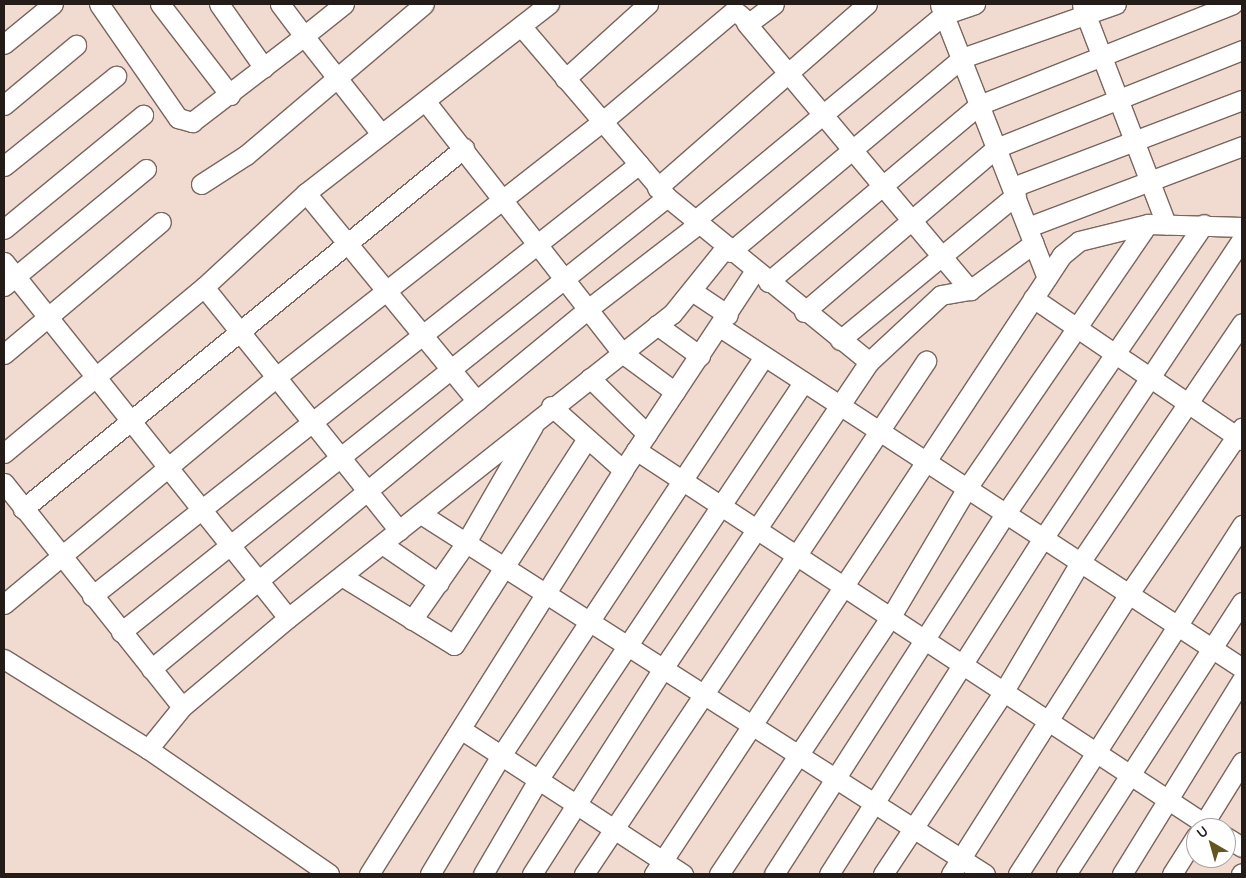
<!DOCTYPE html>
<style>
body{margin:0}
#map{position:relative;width:1246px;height:878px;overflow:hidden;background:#f1dad0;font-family:Quicksand,sans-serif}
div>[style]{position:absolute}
.roads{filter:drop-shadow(1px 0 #79665d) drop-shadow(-1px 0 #79665d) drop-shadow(0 1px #79665d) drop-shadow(0 -1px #79665d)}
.minor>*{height:19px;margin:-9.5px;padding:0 9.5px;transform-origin:9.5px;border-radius:9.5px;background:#fff}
span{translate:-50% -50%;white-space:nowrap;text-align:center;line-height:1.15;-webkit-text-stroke:5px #fff;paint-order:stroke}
.frame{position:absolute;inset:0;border:5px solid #241c19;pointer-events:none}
.north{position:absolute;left:1186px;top:818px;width:50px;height:50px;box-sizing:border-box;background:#fff;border:1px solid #a7a4a3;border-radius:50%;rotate:322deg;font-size:14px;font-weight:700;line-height:20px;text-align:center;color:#241c19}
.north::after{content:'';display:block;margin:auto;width:18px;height:22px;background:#625623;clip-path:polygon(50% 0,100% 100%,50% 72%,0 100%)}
</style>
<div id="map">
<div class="roads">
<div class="minor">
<div style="left:99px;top:4px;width:139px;rotate:55.3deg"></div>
<div style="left:178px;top:118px;width:15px;rotate:16deg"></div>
<div style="left:192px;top:122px;width:141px;rotate:-37.5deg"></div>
<div style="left:304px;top:36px;width:40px;rotate:-127deg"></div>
<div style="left:160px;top:4px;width:115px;rotate:52.4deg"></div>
<div style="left:219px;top:4px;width:78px;rotate:54.9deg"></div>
<div style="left:344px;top:4px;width:51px;rotate:141.3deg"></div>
<div style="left:304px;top:36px;width:125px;rotate:51.8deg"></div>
<div style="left:940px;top:5px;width:293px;rotate:68.6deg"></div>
<div style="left:1082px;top:5px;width:235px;rotate:69deg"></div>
<div style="left:739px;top:14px;width:13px;rotate:42deg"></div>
<div style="left:749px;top:23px;width:31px;rotate:-37deg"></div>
<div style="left:746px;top:23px;width:349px;rotate:50deg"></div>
<div style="left:521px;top:26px;width:225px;rotate:49.5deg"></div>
<div style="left:667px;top:197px;width:261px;rotate:39.2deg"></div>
<div style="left:4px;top:44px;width:63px;rotate:-39.2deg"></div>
<div style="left:565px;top:79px;width:112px;rotate:-42.1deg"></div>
<div style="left:426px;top:102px;width:317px;rotate:52deg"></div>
<div style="left:621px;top:352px;width:67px;rotate:36.5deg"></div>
<div style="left:4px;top:105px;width:94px;rotate:-39.8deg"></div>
<div style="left:4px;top:166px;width:144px;rotate:-38.8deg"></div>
<div style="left:201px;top:184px;width:54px;rotate:-32.8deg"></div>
<div style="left:246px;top:155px;width:233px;rotate:-40.3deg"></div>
<div style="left:1013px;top:187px;width:245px;rotate:-20.8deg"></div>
<div style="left:657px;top:188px;width:279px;rotate:-41.2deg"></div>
<div style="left:306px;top:193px;width:269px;rotate:50.6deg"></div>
<div style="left:693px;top:222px;width:325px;rotate:-39.6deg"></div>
<div style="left:943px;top:15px;width:34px;rotate:-19deg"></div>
<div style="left:1028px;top:227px;width:229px;rotate:-20.7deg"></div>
<div style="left:4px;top:229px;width:180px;rotate:-39.4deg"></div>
<div style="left:730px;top:252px;width:302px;rotate:-39.9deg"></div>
<div style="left:962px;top:58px;width:163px;rotate:-19.3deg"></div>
<div style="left:4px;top:262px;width:455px;rotate:51.4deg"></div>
<div style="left:768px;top:282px;width:275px;rotate:-40deg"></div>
<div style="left:979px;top:105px;width:273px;rotate:-21.7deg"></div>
<div style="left:4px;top:286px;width:184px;rotate:-39.5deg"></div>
<div style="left:204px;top:287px;width:312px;rotate:51.3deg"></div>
<div style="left:692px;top:291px;width:43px;rotate:33.7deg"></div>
<div style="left:1033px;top:298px;width:253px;rotate:34.2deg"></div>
<div style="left:804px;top:312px;width:253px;rotate:-40.5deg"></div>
<div style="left:996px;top:148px;width:265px;rotate:-21.7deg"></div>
<div style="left:657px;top:325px;width:53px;rotate:35.8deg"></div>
<div style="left:720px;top:327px;width:624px;rotate:33.15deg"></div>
<div style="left:840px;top:340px;width:228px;rotate:-39.5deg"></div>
<div style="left:4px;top:354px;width:205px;rotate:-40.1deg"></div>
<div style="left:590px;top:378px;width:80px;rotate:44.5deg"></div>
<div style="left:551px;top:406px;width:96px;rotate:41.6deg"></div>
<div style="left:636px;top:450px;width:688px;rotate:33.32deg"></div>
<div style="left:4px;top:453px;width:260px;rotate:-39.7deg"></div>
<div style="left:204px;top:287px;width:139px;rotate:-42.7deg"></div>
<div style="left:306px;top:193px;width:308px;rotate:-37.9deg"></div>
<div style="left:4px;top:483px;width:286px;rotate:51.5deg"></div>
<div style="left:23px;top:509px;width:570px;rotate:-39.3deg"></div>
<div style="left:421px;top:514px;width:669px;rotate:32.55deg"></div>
<div style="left:382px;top:544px;width:69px;rotate:34.4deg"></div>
<div style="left:343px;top:577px;width:130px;rotate:31.5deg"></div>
<div style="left:454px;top:645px;width:244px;rotate:-57.2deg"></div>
<div style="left:92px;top:596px;width:697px;rotate:-38.3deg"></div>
<div style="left:4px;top:604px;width:353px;rotate:-39.8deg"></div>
<div style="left:275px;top:378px;width:417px;rotate:-38.1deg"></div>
<div style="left:603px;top:121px;width:172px;rotate:-40.1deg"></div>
<div style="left:412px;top:620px;width:93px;rotate:-55.1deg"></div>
<div style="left:465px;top:544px;width:136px;rotate:-60deg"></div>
<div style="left:121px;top:632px;width:698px;rotate:-38.54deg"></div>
<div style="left:4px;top:659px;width:170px;rotate:32deg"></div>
<div style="left:148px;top:749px;width:220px;rotate:34.6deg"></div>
<div style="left:151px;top:669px;width:566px;rotate:-39.48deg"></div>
<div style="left:588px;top:309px;width:138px;rotate:-37.6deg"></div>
<div style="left:462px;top:730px;width:264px;rotate:33.1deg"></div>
<div style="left:148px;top:749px;width:54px;rotate:-51deg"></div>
<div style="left:182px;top:707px;width:138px;rotate:-40deg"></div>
<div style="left:288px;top:618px;width:490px;rotate:-38.4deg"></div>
<div style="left:672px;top:314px;width:85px;rotate:-51.2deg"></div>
<div style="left:1201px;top:828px;width:78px;rotate:-58.2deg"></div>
<div style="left:1226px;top:837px;width:19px;rotate:32deg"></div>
<div style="left:369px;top:874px;width:477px;rotate:-57.8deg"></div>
<div style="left:623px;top:470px;width:237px;rotate:-56.5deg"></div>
<div style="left:430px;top:874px;width:136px;rotate:-59.1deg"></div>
<div style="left:500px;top:757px;width:479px;rotate:-56.6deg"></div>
<div style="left:483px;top:874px;width:109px;rotate:-59.7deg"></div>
<div style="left:538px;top:780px;width:477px;rotate:-56.3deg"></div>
<div style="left:532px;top:874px;width:246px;rotate:-57.5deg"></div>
<div style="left:664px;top:667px;width:367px;rotate:-56.1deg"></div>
<div style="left:869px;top:362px;width:98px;rotate:-42.9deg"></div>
<div style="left:941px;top:295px;width:29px;rotate:-10deg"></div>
<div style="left:970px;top:290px;width:79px;rotate:-36.3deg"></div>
<div style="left:584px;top:874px;width:617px;rotate:-56.31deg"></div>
<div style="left:654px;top:874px;width:741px;rotate:-56.61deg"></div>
<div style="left:1062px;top:255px;width:22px;rotate:-39deg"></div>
<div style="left:1079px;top:241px;width:71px;rotate:-13.8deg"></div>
<div style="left:1148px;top:224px;width:94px;rotate:1.8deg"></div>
<div style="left:719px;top:874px;width:308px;rotate:-56.3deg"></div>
<div style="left:890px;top:618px;width:151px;rotate:-59.4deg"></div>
<div style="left:967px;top:488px;width:320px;rotate:-55.6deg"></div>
<div style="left:774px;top:874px;width:429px;rotate:-57.3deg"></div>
<div style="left:1006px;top:513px;width:350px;rotate:-55.6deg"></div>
<div style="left:829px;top:874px;width:400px;rotate:-57.5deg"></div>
<div style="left:1044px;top:537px;width:358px;rotate:-56.4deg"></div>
<div style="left:883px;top:874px;width:219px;rotate:-56.5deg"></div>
<div style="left:1004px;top:691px;width:151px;rotate:-59.4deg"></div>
<div style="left:1081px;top:561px;width:287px;rotate:-55.9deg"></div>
<div style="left:951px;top:874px;width:334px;rotate:-57.6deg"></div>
<div style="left:1130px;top:592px;width:199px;rotate:-55.7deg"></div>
<div style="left:1018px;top:874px;width:415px;rotate:-57.3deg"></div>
<div style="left:1066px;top:874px;width:324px;rotate:-57.1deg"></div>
<div style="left:1122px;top:874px;width:228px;rotate:-58.3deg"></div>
<div style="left:1172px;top:874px;width:45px;rotate:-57.7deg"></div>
<div style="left:1241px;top:874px;width:1px;rotate:-45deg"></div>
</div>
</div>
<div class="frame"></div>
<div class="north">U</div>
</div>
